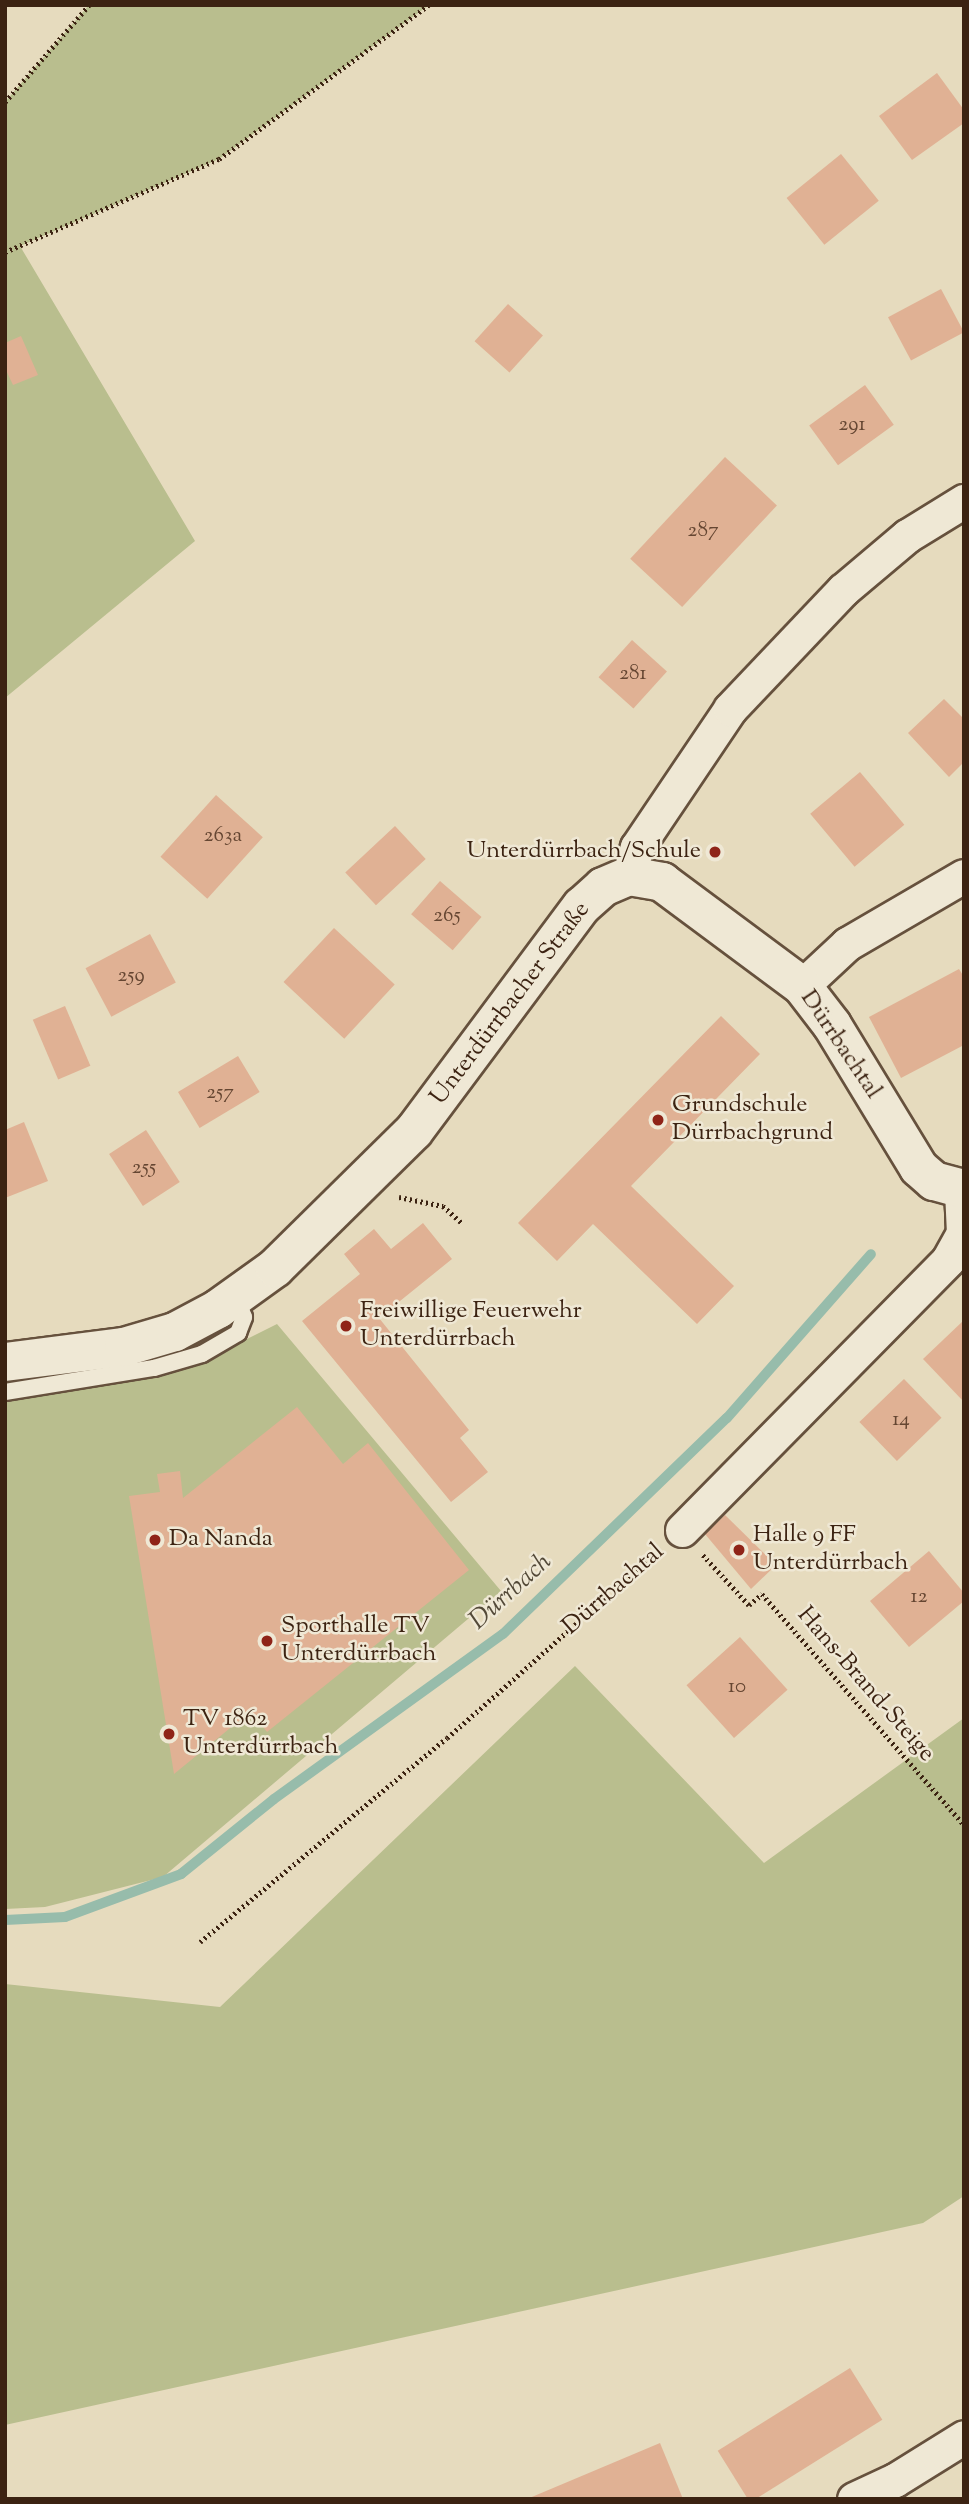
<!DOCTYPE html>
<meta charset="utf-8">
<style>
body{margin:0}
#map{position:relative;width:969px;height:2504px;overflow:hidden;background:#e6dbbe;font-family:"Sorts Mill Goudy",serif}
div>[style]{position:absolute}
.green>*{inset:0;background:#b9be8e}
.stream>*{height:10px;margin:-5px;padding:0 5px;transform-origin:5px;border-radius:5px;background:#97bcab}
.building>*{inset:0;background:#e0b194;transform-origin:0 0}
.path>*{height:4.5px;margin-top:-2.25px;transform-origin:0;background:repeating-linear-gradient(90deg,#3c2312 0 2px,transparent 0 5.5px)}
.roads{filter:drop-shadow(2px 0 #66513d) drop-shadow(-2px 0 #66513d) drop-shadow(0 2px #66513d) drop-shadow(0 -2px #66513d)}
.service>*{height:16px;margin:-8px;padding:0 8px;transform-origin:8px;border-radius:8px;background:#efe8d5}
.minor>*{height:33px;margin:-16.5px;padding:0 16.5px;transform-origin:16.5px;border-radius:16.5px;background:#efe8d5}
.tertiary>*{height:38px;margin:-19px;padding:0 19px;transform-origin:19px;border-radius:19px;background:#efe8d5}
.dots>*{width:19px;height:19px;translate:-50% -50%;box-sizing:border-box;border:4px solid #efe8d5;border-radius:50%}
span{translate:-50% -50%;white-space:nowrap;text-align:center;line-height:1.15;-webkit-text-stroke:5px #efe8d5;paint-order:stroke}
.number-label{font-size:21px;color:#654632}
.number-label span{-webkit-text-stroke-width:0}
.poi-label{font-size:24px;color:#3c2312}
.right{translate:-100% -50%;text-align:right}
.left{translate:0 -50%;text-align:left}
.street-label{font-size:24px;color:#3c2312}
.water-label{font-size:26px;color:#534938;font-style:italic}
.frame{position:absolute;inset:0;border:7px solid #3c2312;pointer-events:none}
</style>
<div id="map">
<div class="green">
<div style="clip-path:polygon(89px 5px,429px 5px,219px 159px,20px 246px,195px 541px,5px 698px,5px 102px)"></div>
<div style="clip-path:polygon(277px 1324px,501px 1591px,163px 1877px,45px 1907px,5px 1909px,5px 1392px,201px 1362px)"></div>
<div style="clip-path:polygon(575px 1666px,764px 1863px,964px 1718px,964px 2196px,923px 2223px,5px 2425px,5px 1984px,220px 2007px)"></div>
</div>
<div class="stream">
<div style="left:5px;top:1920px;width:60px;rotate:-2.9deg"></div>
<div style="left:65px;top:1917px;width:124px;rotate:-20.3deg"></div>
<div style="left:181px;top:1874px;width:119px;rotate:-38.9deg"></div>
<div style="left:274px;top:1799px;width:282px;rotate:-35.8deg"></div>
<div style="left:503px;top:1634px;width:311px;rotate:-44deg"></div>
<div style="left:727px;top:1418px;width:218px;rotate:-48.7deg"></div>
</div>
<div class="building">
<div style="clip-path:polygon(937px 73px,964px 110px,964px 123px,912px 160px,879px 116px)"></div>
<div style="left:841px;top:154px;width:60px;height:70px;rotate:51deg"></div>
<div style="left:941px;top:289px;width:49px;height:60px;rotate:62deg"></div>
<div style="left:508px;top:304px;width:47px;height:50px;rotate:42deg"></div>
<div style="clip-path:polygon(21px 336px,38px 375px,13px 385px,5px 368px,5px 343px)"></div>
<div style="left:865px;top:385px;width:49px;height:69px;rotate:54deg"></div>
<div style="left:725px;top:457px;width:71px;height:139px;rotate:43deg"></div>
<div style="left:632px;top:640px;width:47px;height:50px;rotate:42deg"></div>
<div style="clip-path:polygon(944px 699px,964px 719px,964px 762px,949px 777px,908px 733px)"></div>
<div style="left:860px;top:772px;width:69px;height:65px;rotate:50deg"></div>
<div style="left:216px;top:795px;width:63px;height:83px;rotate:42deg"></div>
<div style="left:395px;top:826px;width:45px;height:68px;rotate:47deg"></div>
<div style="left:440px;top:881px;width:55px;height:44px;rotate:41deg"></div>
<div style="left:334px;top:928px;width:83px;height:74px;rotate:43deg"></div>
<div style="left:150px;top:934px;width:55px;height:73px;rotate:62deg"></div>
<div style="clip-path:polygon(959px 969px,964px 977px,964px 1045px,901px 1078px,869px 1017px)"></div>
<div style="left:65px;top:1006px;width:65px;height:35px;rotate:67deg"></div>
<div style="clip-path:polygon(721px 1016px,760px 1054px,631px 1186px,734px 1286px,697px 1324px,593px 1224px,557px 1261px,518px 1223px)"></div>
<div style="left:238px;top:1056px;width:42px;height:70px;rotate:59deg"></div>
<div style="clip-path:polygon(24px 1122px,48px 1181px,5px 1198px,5px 1130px)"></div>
<div style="left:146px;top:1130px;width:62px;height:44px;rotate:57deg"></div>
<div style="clip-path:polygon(423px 1223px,452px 1259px,379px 1318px,469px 1430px,460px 1438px,488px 1472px,451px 1502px,302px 1321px,360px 1274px,344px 1254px,374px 1229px,391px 1249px)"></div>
<div style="clip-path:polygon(964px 1320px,964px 1402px,923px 1359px)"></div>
<div style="left:904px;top:1379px;width:54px;height:62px;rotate:46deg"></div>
<div style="clip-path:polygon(297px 1407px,343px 1464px,368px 1443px,469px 1570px,267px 1732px,251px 1711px,174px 1774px,129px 1496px,160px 1492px,157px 1474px,180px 1471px,183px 1498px)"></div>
<div style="clip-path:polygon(725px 1515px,776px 1565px,751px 1589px,705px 1534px)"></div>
<div style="clip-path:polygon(929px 1551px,964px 1593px,964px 1601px,909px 1647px,870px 1601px)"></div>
<div style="left:740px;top:1637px;width:71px;height:72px;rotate:48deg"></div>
<div style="left:850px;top:2368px;width:61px;height:156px;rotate:58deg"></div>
<div style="clip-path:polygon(660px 2443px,683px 2499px,527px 2499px)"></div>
</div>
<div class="path">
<div style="left:5px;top:102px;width:128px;rotate:-49.1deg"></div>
<div style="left:5px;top:252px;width:233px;rotate:-23.5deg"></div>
<div style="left:219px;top:159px;width:260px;rotate:-36.3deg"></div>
<div style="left:399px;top:1197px;width:45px;rotate:11.6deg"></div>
<div style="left:443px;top:1206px;width:25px;rotate:42deg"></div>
<div style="left:703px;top:1555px;width:68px;rotate:47.4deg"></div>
<div style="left:749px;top:1605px;width:17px;rotate:-40deg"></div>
<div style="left:762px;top:1594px;width:307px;rotate:48.8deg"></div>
<div style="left:200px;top:1942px;width:320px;rotate:-39.6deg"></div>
<div style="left:447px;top:1738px;width:281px;rotate:-41.5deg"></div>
</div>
<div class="roads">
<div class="service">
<div style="left:5px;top:1392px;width:151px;rotate:-9.2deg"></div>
<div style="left:154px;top:1368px;width:50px;rotate:-16.3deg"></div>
<div style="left:202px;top:1354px;width:42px;rotate:-30.3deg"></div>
<div style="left:238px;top:1333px;width:17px;rotate:-69deg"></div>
<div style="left:244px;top:1317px;width:21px;rotate:-113deg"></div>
</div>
<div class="minor">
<div style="left:629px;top:876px;width:30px;rotate:-75deg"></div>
<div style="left:637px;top:847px;width:166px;rotate:-56deg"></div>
<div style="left:730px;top:709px;width:164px;rotate:-46.5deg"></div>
<div style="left:843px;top:590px;width:84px;rotate:-40.2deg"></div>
<div style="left:907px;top:536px;width:67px;rotate:-31.6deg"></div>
<div style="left:802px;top:986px;width:62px;rotate:-43deg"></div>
<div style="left:847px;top:944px;width:135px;rotate:-30.2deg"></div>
<div style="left:682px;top:1530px;width:379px;rotate:-45.4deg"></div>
<div style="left:948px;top:1260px;width:31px;rotate:-61deg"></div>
<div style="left:963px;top:1233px;width:43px;rotate:-92.7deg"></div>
<div style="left:854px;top:2499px;width:45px;rotate:-24.9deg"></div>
<div style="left:895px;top:2480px;width:81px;rotate:-31.9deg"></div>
</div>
<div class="tertiary">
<div style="left:5px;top:1362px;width:120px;rotate:-7.2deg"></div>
<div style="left:124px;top:1347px;width:53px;rotate:-16.4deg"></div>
<div style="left:175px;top:1332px;width:49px;rotate:-28.1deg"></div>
<div style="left:218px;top:1309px;width:70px;rotate:-35.7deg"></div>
<div style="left:275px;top:1268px;width:195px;rotate:-44.6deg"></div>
<div style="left:414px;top:1131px;width:281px;rotate:-53.3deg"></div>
<div style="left:582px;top:906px;width:28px;rotate:-42deg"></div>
<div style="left:603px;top:887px;width:28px;rotate:-23deg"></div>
<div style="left:629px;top:876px;width:34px;rotate:10deg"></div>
<div style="left:662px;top:882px;width:174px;rotate:36.6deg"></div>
<div style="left:802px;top:986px;width:49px;rotate:52.4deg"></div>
<div style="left:832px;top:1025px;width:167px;rotate:58.7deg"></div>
<div style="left:919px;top:1168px;width:20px;rotate:41deg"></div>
<div style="left:934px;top:1181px;width:31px;rotate:15deg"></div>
</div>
</div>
<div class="dots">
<div style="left:715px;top:852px;background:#8f2418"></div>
<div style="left:658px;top:1120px;background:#8f2418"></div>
<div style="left:346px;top:1326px;background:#8f2418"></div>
<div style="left:155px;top:1540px;background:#8f2418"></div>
<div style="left:739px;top:1550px;background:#8f2418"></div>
<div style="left:267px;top:1641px;background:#8f2418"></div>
<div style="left:169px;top:1734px;background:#8f2418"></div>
</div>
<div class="number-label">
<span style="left:852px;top:425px">291</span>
<span style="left:703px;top:531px">287</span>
<span style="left:633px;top:674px">281</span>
<span style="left:223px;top:836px">263a</span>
<span style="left:447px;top:916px">265</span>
<span style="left:131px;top:976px">259</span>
<span style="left:220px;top:1093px">257</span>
<span style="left:144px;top:1168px">255</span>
<span style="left:901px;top:1420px">14</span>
<span style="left:919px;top:1597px">12</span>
<span style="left:737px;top:1687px">10</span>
</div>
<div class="poi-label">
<span class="right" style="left:701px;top:852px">Unterdürrbach/Schule</span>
<span class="left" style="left:672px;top:1120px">Grundschule<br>Dürrbachgrund</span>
<span class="left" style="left:360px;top:1326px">Freiwillige Feuerwehr<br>Unterdürrbach</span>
<span class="left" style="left:753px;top:1550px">Halle 9 FF<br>Unterdürrbach</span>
<span class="left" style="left:169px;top:1540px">Da Nanda</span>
<span class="left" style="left:281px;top:1641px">Sporthalle TV<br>Unterdürrbach</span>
<span class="left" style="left:183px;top:1734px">TV 1862<br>Unterdürrbach</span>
</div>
<div class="street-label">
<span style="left:511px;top:1004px;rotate:-53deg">Unterdürrbacher Straße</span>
<span style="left:840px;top:1045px;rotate:56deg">Dürrbachtal</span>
<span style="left:614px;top:1590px;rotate:-41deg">Dürrbachtal</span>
<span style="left:865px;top:1685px;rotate:49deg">Hans-Brand-Steige</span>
</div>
<div class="water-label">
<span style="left:511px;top:1592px;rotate:-42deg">Dürrbach</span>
</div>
<div class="frame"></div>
</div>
